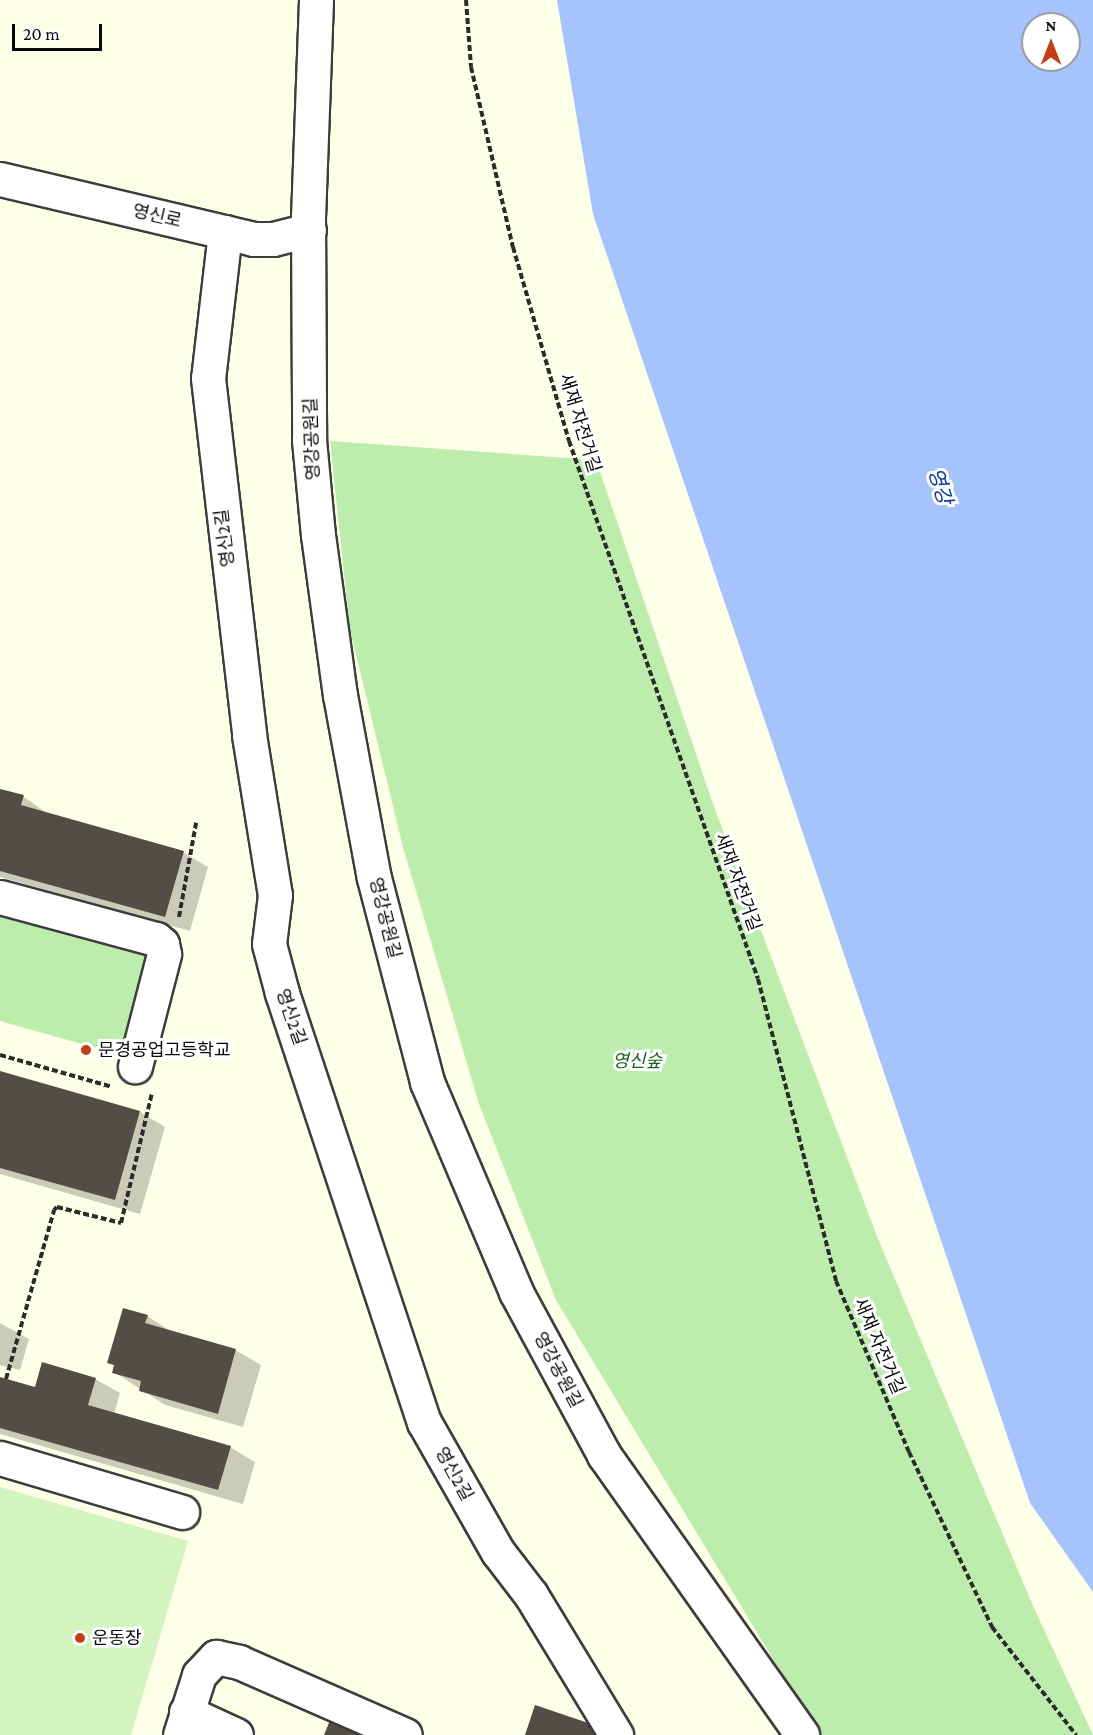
<!DOCTYPE html>
<meta charset="utf-8">
<style>
body{margin:0}
#map{position:relative;width:1093px;height:1735px;overflow:hidden;background:#fdffe6;font-family:"Crimson Pro","Noto Sans KR",serif}
div>[style]{position:absolute}
.green>*{inset:0;background:#bcedad}
.pitch>*{inset:0;background:#d3f3bf}
.water>*{inset:0;background:#a5c3fc}
.shadow>*{inset:0;background:#0003}
.building>*{inset:0;background:#534e45}
.path>*{height:4px;margin-top:-2px;transform-origin:0;background:repeating-linear-gradient(90deg,#2c2c2c 0 6px,transparent 0 9px)}
.roads{filter:drop-shadow(2px 0 #3d3d3d) drop-shadow(-2px 0 #3d3d3d) drop-shadow(0 2px #3d3d3d) drop-shadow(0 -2px #3d3d3d)}
.minor>*{height:33px;margin:-16.5px;padding:0 16.5px;transform-origin:16.5px;border-radius:16.5px;background:#fff}
.dots>*{width:16px;height:16px;translate:-50% -50%;box-sizing:border-box;border:3px solid #fff;border-radius:50%}
span{translate:-50% -50%;white-space:nowrap;text-align:center;line-height:1.15;-webkit-text-stroke:6px #fff;paint-order:stroke}
.street-label{font-size:18px;color:#0a0a0a}
.poi-label{font-size:18px;color:#0a0a0a}
.left{translate:0 -50%;text-align:left}
.park-label{font-size:18px;color:#15661b;font-style:italic}
.water-label{font-size:20px;color:#0936a6;font-style:italic}
.north{position:absolute;left:1021px;top:12px;width:60px;height:60px;box-sizing:border-box;background:#fff;border:2px solid #9d9d9d;border-radius:50%;rotate:0deg;font-size:16px;font-weight:700;line-height:24px;text-align:center;color:#0a0a0a}
.north::after{content:'';display:block;margin:auto;width:21px;height:27px;background:#c63e16;clip-path:polygon(50% 0,100% 100%,50% 72%,0 100%)}
.scale{position:absolute;left:12px;top:24px;width:90px;height:27px;box-sizing:border-box;border:3px solid #0a0a0a;border-top:0;padding-left:8px;font-size:18px;line-height:21px;white-space:nowrap;color:#0a0a0a;-webkit-text-stroke:4px #fff;paint-order:stroke}
</style>
<div id="map">
<div class="green">
<div style="clip-path:polygon(330px 441px,596px 460px,713px 804px,878px 1239px,1033px 1606px,1093px 1735px,819px 1735px,556px 1300px,479px 1104px,403px 847px,350px 630px)"></div>
<div style="clip-path:polygon(0 910px,154px 952px,125px 1056px,0 1021px)"></div>
</div>
<div class="pitch">
<div style="clip-path:polygon(0 1487px,188px 1541px,131px 1735px,0 1735px)"></div>
</div>
<div class="water">
<div style="clip-path:polygon(evenodd,557px 0,1093px 0,1093px 1592px,1030px 1503px,593px 214px,557px 0,1033px 24px,1069px 24px,1069px 60px,1033px 60px,1033px 24px)"></div>
</div>
<div class="shadow">
<div style="clip-path:polygon(0 790px,24px 797px,48px 814px,183px 852px,208px 867px,190px 931px,0 877px)"></div>
<div style="clip-path:polygon(0 1073px,140px 1112px,165px 1127px,140px 1214px,0 1174px)"></div>
<div style="clip-path:polygon(147px 1316px,172px 1332px,235px 1350px,261px 1365px,243px 1427px,165px 1405px,114px 1372px,115px 1366px,109px 1362px)"></div>
<div style="clip-path:polygon(0 1323px,29px 1339px,20px 1370px,0 1365px)"></div>
<div style="clip-path:polygon(0 1379px,36px 1389px,95px 1379px,120px 1393px,114px 1414px,230px 1447px,255px 1462px,243px 1504px,0 1434px)"></div>
</div>
<div class="building">
<div style="clip-path:polygon(0 789px,24px 795px,21px 805px,184px 851px,165px 917px,0 871px)"></div>
<div style="clip-path:polygon(0 1071px,140px 1111px,115px 1200px,0 1168px)"></div>
<div style="clip-path:polygon(123px 1308px,148px 1315px,145px 1323px,236px 1349px,218px 1414px,139px 1391px,141px 1381px,112px 1373px,114px 1365px,107px 1363px)"></div>
<div style="clip-path:polygon(42px 1362px,96px 1378px,88px 1405px,231px 1446px,218px 1490px,0 1428px,0 1377px,35px 1387px)"></div>
<div style="clip-path:polygon(535px 1705px,600px 1727px,597px 1735px,525px 1735px)"></div>
<div style="clip-path:polygon(333px 1713px,385px 1735px,324px 1735px)"></div>
</div>
<div class="path">
<div style="left:466px;top:0;width:67px;rotate:85.7deg"></div>
<div style="left:471px;top:67px;width:185px;rotate:76.9deg"></div>
<div style="left:513px;top:247px;width:202px;rotate:73.9deg"></div>
<div style="left:569px;top:441px;width:570px;rotate:70.64deg"></div>
<div style="left:758px;top:979px;width:312px;rotate:75.5deg"></div>
<div style="left:836px;top:1281px;width:186px;rotate:66.9deg"></div>
<div style="left:909px;top:1452px;width:194px;rotate:64.6deg"></div>
<div style="left:992px;top:1627px;width:137px;rotate:52.1deg"></div>
<div style="left:179px;top:917px;width:96px;rotate:-79.7deg"></div>
<div style="left:0;top:1055px;width:116px;rotate:15.9deg"></div>
<div style="left:6px;top:1379px;width:176px;rotate:-74.1deg"></div>
<div style="left:54px;top:1210px;width:4px;rotate:-45deg"></div>
<div style="left:57px;top:1207px;width:66px;rotate:14deg"></div>
<div style="left:121px;top:1223px;width:134px;rotate:-76.6deg"></div>
</div>
<div class="roads">
<div class="minor">
<div style="left:316px;top:0;width:215px;rotate:92.1deg"></div>
<div style="left:308px;top:215px;width:225px;rotate:89.7deg"></div>
<div style="left:309px;top:440px;width:95px;rotate:84.6deg"></div>
<div style="left:318px;top:535px;width:162px;rotate:82.2deg"></div>
<div style="left:340px;top:695px;width:186px;rotate:79.5deg"></div>
<div style="left:374px;top:878px;width:211px;rotate:75.4deg"></div>
<div style="left:427px;top:1082px;width:228px;rotate:67deg"></div>
<div style="left:516px;top:1292px;width:185px;rotate:61.6deg"></div>
<div style="left:604px;top:1455px;width:343px;rotate:54.7deg"></div>
<div style="left:0;top:179px;width:260px;rotate:13.3deg"></div>
<div style="left:253px;top:239px;width:20px"></div>
<div style="left:273px;top:239px;width:37px;rotate:-14deg"></div>
<div style="left:225px;top:232px;width:147px;rotate:96.6deg"></div>
<div style="left:208px;top:378px;width:359px;rotate:83.4deg"></div>
<div style="left:249px;top:735px;width:162px;rotate:80.8deg"></div>
<div style="left:275px;top:895px;width:49px;rotate:97deg"></div>
<div style="left:269px;top:944px;width:51px;rotate:75.1deg"></div>
<div style="left:282px;top:993px;width:452px;rotate:71.7deg"></div>
<div style="left:424px;top:1422px;width:150px;rotate:60.4deg"></div>
<div style="left:498px;top:1552px;width:54px;rotate:52.5deg"></div>
<div style="left:531px;top:1595px;width:164px;rotate:58.7deg"></div>
<div style="left:0;top:897px;width:162px;rotate:15.1deg"></div>
<div style="left:156px;top:939px;width:8px;rotate:40deg"></div>
<div style="left:162px;top:944px;width:10px;rotate:79deg"></div>
<div style="left:164px;top:954px;width:116px;rotate:104.5deg"></div>
<div style="left:0;top:1458px;width:190px;rotate:16.5deg"></div>
<div style="left:186px;top:1712px;width:55px;rotate:24.7deg"></div>
<div style="left:180px;top:1735px;width:63px;rotate:-72.4deg"></div>
<div style="left:199px;top:1675px;width:25px;rotate:-47deg"></div>
<div style="left:216px;top:1657px;width:24px;rotate:12deg"></div>
<div style="left:239px;top:1662px;width:181px;rotate:23.7deg"></div>
</div>
</div>
<div class="dots">
<div style="left:86px;top:1050px;background:#c63e16"></div>
<div style="left:80px;top:1638px;background:#c63e16"></div>
</div>
<div class="street-label">
<span style="left:157px;top:216px;rotate:13deg">영신로</span>
<span style="left:580px;top:423px;rotate:73deg">새재 자전거길</span>
<span style="left:312px;top:439px;rotate:-92deg">영강공원길</span>
<span style="left:225px;top:538px;rotate:-97deg">영신2길</span>
<span style="left:738px;top:882px;rotate:70deg">새재 자전거길</span>
<span style="left:385px;top:918px;rotate:76deg">영강공원길</span>
<span style="left:291px;top:1017px;rotate:71deg">영신2길</span>
<span style="left:879px;top:1346px;rotate:67deg">새재 자전거길</span>
<span style="left:558px;top:1370px;rotate:62deg">영강공원길</span>
<span style="left:454px;top:1474px;rotate:61deg">영신2길</span>
</div>
<div class="poi-label">
<span class="left" style="left:98px;top:1050px">문경공업고등학교</span>
<span class="left" style="left:92px;top:1638px">운동장</span>
</div>
<div class="park-label">
<span style="left:637px;top:1061px">영신숲</span>
</div>
<div class="water-label">
<span style="left:940px;top:486px;rotate:72deg">영강</span>
</div>
<div class="north">N</div>
<div class="scale">20 m</div>
</div>
